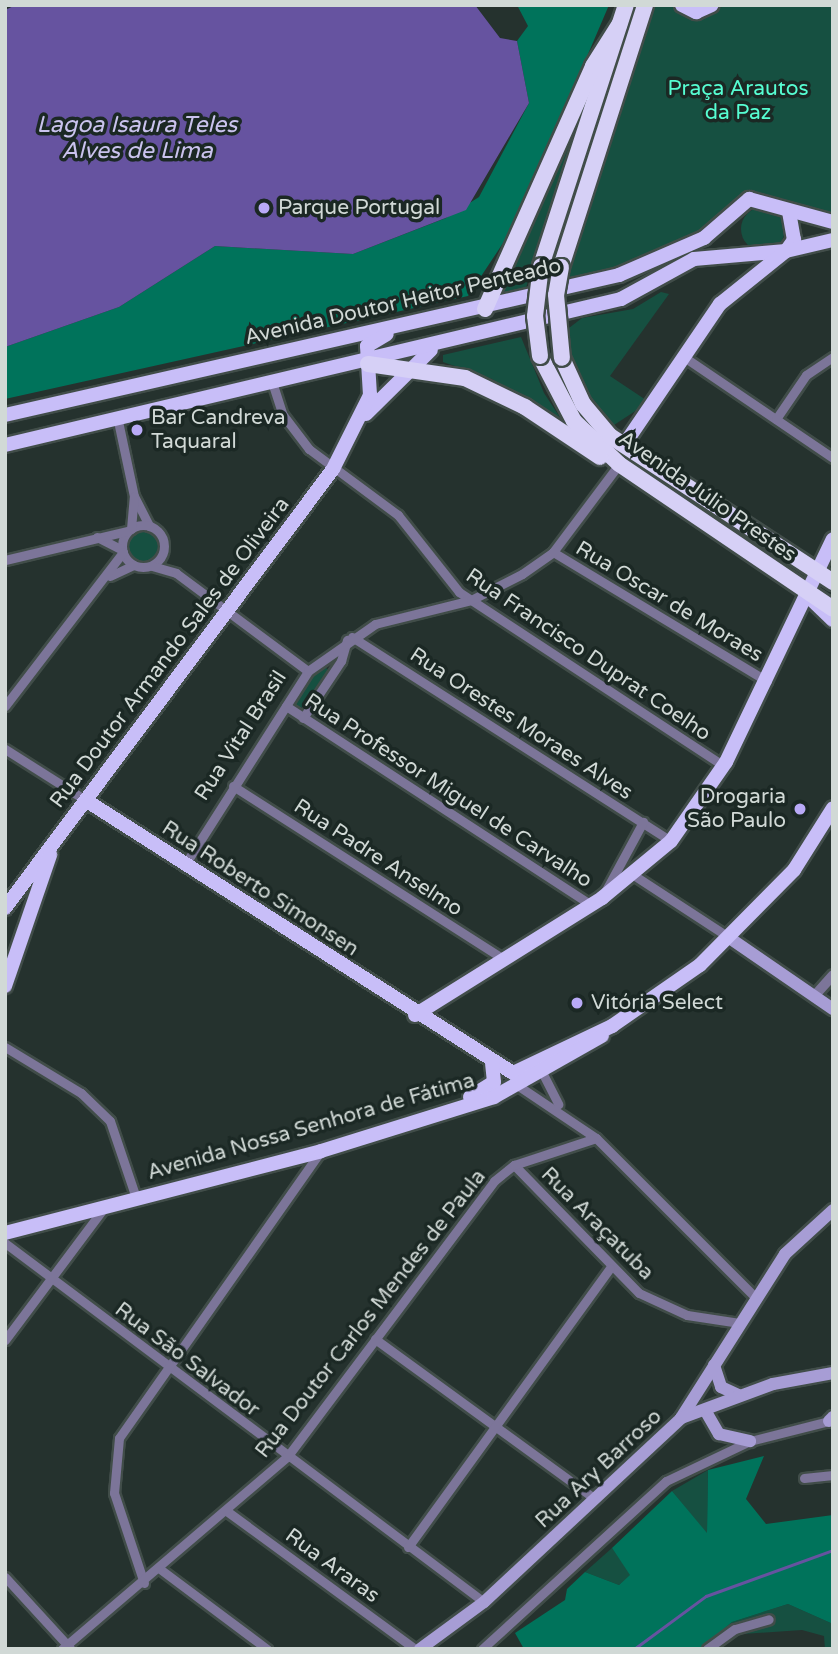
<!DOCTYPE html>
<meta charset="utf-8">
<style>
body{margin:0}
#map{position:relative;width:838px;height:1654px;overflow:hidden;background:#25322e;font-family:"Varela Round",sans-serif}
div>[style]{position:absolute}
.green>*{inset:0;background:#165041}
.round{border-radius:50%}
.forest>*{inset:0;background:#00735b}
.water>*{inset:0;background:#6653a0}
.stream>*{height:2.5px;margin:-1.25px;padding:0 1.25px;transform-origin:1.25px;border-radius:1.25px;background:#6653a0}
.roads{filter:drop-shadow(2px 0 #414d49) drop-shadow(-2px 0 #414d49) drop-shadow(0 2px #414d49) drop-shadow(0 -2px #414d49)}
.minor>*{height:9px;margin:-4.5px;padding:0 4.5px;transform-origin:4.5px;border-radius:4.5px;background:#7c7599}
.minor>.ring{margin:-4.5px;padding:0;box-sizing:content-box;background:none;border:9px solid #7c7599;border-radius:50%}
.tertiary>*{height:10px;margin:-5px;padding:0 5px;transform-origin:5px;border-radius:5px;background:#7c7599}
.secondary>*{height:12px;margin:-6px;padding:0 6px;transform-origin:6px;border-radius:6px;background:#a79dd5}
.primary>*{height:14px;margin:-7px;padding:0 7px;transform-origin:7px;border-radius:7px;background:#c8bef8}
.trunk>*{height:16px;margin:-8px;padding:0 8px;transform-origin:8px;border-radius:8px;background:#d6d0f6}
.bridges{filter:drop-shadow(2px 0 #414d49) drop-shadow(-2px 0 #414d49) drop-shadow(0 2px #414d49) drop-shadow(0 -2px #414d49)}
.trunk-bridge>*{height:16px;margin:-8px;padding:0 8px;transform-origin:8px;border-radius:8px;background:#d6d0f6}
.dots>*{width:19px;height:19px;translate:-50% -50%;box-sizing:border-box;border:4px solid #1b2824;border-radius:50%}
span{translate:-50% -50%;white-space:nowrap;text-align:center;line-height:1.15;-webkit-text-stroke:7px #1b2824;paint-order:stroke}
.park-label{font-size:21px;color:#56fdd2}
.poi-label{font-size:21px;color:#d1d9d6}
.left{translate:0 -50%;text-align:left}
.right{translate:-100% -50%;text-align:right}
.street-label{font-size:21px;color:#d1d9d6}
.water-label{font-size:23px;color:#cac3ee;font-style:italic}
.frame{position:absolute;inset:0;border:7px solid #d1d9d6;pointer-events:none}
</style>
<div id="map">
<div class="green">
<div style="clip-path:polygon(653px 5px,674px 5px,695px 17px,727px 5px,833px 5px,833px 215px,753px 193px,706px 230px,619px 269px,567px 281px)"></div>
<div style="clip-path:polygon(571px 130px,577px 131px,524px 294px,497px 298px)"></div>
<div class="round" style="left:741px;top:207px;width:44px;height:44px"></div>
<div style="clip-path:polygon(661px 292px,669px 294px,610px 376px,649px 402px,611px 427px,581px 387px,566px 344px,569px 328px,582px 318px,633px 309px)"></div>
<div style="clip-path:polygon(521px 337px,544px 393px,567px 428px,492px 379px,443px 362px,443px 355px)"></div>
<div class="round" style="left:126px;top:529px;width:34px;height:34px"></div>
<div style="clip-path:polygon(323px 664px,328px 670px,299px 711px,290px 705px)"></div>
<div style="clip-path:polygon(708px 1470px,707px 1534px,672px 1491px)"></div>
<div style="clip-path:polygon(612px 1548px,631px 1575px,619px 1585px,585px 1572px)"></div>
<div style="clip-path:polygon(788px 1604px,833px 1624px,833px 1649px,825px 1649px,824px 1636px,802px 1630px,715px 1636px,732px 1622px)"></div>
</div>
<div class="forest">
<div style="clip-path:polygon(517px 5px,609px 5px,515px 225px,468px 296px,5px 399px,5px 347px,119px 307px,215px 246px,353px 254px,446px 218px,479px 197px,529px 103px,517px 41px,528px 26px)"></div>
<div style="clip-path:polygon(764px 1456px,746px 1499px,766px 1524px,833px 1515px,833px 1624px,788px 1604px,732px 1622px,701px 1649px,524px 1649px,515px 1633px,565px 1600px,567px 1589px,585px 1572px,619px 1585px,630px 1575px,612px 1548px,672px 1491px,707px 1533px,708px 1470px)"></div>
</div>
<div class="water">
<div style="clip-path:polygon(16px 5px,475px 5px,500px 38px,517px 41px,529px 103px,466px 210px,353px 254px,215px 246px,119px 307px,5px 347px,5px 10px)"></div>
</div>
<div class="stream">
<div style="left:634px;top:1649px;width:89px;rotate:-36.4deg"></div>
<div style="left:706px;top:1596px;width:135px;rotate:-19.9deg"></div>
</div>
<div class="roads">
<div class="minor">
<div style="left:684px;top:357px;width:180px;rotate:34.1deg"></div>
<div style="left:273px;top:385px;width:32px;rotate:72deg"></div>
<div style="left:283px;top:415px;width:43px;rotate:52.6deg"></div>
<div style="left:309px;top:449px;width:111px;rotate:36.6deg"></div>
<div style="left:398px;top:515px;width:98px;rotate:51.6deg"></div>
<div style="left:459px;top:592px;width:317px;rotate:33.3deg"></div>
<div style="left:776px;top:419px;width:53px;rotate:-55.7deg"></div>
<div style="left:806px;top:375px;width:32px;rotate:-34deg"></div>
<div style="left:118px;top:421px;width:77px;rotate:78deg"></div>
<div style="left:134px;top:496px;width:34px;rotate:63deg"></div>
<div class="ring" style="left:122px;top:525px;width:33px;height:33px"></div>
<div style="left:131px;top:529px;width:32px;rotate:-85deg"></div>
<div style="left:97px;top:537px;width:28px;rotate:27deg"></div>
<div style="left:553px;top:552px;width:250px;rotate:31.1deg"></div>
<div style="left:5px;top:560px;width:125px;rotate:-13.4deg"></div>
<div style="left:152px;top:566px;width:25px;rotate:16deg"></div>
<div style="left:176px;top:573px;width:164px;rotate:36.6deg"></div>
<div style="left:110px;top:576px;width:26px;rotate:-25deg"></div>
<div style="left:352px;top:637px;width:379px;rotate:32.6deg"></div>
<div style="left:5px;top:706px;width:194px;rotate:-52.5deg"></div>
<div style="left:286px;top:706px;width:364px;rotate:33.1deg"></div>
<div style="left:303px;top:718px;width:69px;rotate:-56.3deg"></div>
<div style="left:341px;top:661px;width:22px;rotate:-74deg"></div>
<div style="left:5px;top:749px;width:97px;rotate:32.4deg"></div>
<div style="left:233px;top:786px;width:323px;rotate:32.6deg"></div>
<div style="left:184px;top:866px;width:231px;rotate:-57.5deg"></div>
<div style="left:308px;top:671px;width:82px;rotate:-35deg"></div>
<div style="left:375px;top:624px;width:99px;rotate:-14deg"></div>
<div style="left:471px;top:600px;width:57px;rotate:-27deg"></div>
<div style="left:522px;top:574px;width:38px;rotate:-35deg"></div>
<div style="left:553px;top:552px;width:110px;rotate:-53.1deg"></div>
<div style="left:635px;top:876px;width:113px;rotate:33.1deg"></div>
<div style="left:605px;top:892px;width:80px;rotate:-61.5deg"></div>
<div style="left:5px;top:1047px;width:89px;rotate:31.2deg"></div>
<div style="left:81px;top:1093px;width:40px;rotate:44deg"></div>
<div style="left:110px;top:1121px;width:81px;rotate:71.3deg"></div>
<div style="left:543px;top:1074px;width:34px;rotate:63deg"></div>
<div style="left:520px;top:1087px;width:92px;rotate:33.9deg"></div>
<div style="left:596px;top:1138px;width:226px;rotate:45deg"></div>
<div style="left:514px;top:1165px;width:179px;rotate:45.7deg"></div>
<div style="left:639px;top:1293px;width:53px;rotate:24.6deg"></div>
<div style="left:687px;top:1315px;width:53px;rotate:8.7deg"></div>
<div style="left:5px;top:1243px;width:599px;rotate:36.85deg"></div>
<div style="left:375px;top:1339px;width:271px;rotate:36deg"></div>
<div style="left:5px;top:1340px;width:164px;rotate:-53.2deg"></div>
<div style="left:804px;top:1478px;width:29px;rotate:-6deg"></div>
<div style="left:228px;top:1512px;width:232px;rotate:36.2deg"></div>
<div style="left:408px;top:1547px;width:344px;rotate:-54.1deg"></div>
<div style="left:160px;top:1569px;width:134px;rotate:36.8deg"></div>
<div style="left:5px;top:1577px;width:96px;rotate:47.5deg"></div>
<div style="left:144px;top:1583px;width:95px;rotate:-108.4deg"></div>
<div style="left:114px;top:1493px;width:55px;rotate:-84.8deg"></div>
<div style="left:119px;top:1438px;width:351px;rotate:-54.9deg"></div>
<div style="left:62px;top:1649px;width:296px;rotate:-40.5deg"></div>
<div style="left:287px;top:1457px;width:345px;rotate:-53.1deg"></div>
<div style="left:494px;top:1181px;width:26px;rotate:-39deg"></div>
<div style="left:514px;top:1165px;width:86px;rotate:-18.2deg"></div>
<div style="left:482px;top:1649px;width:249px;rotate:-42.4deg"></div>
<div style="left:666px;top:1481px;width:93px;rotate:-25.5deg"></div>
<div style="left:750px;top:1441px;width:86px;rotate:-14.2deg"></div>
<div style="left:707px;top:1649px;width:34px;rotate:-36deg"></div>
<div style="left:735px;top:1629px;width:35px;rotate:-16deg"></div>
</div>
<div class="tertiary">
<div style="left:817px;top:993px;width:24px;rotate:-48deg"></div>
</div>
<div class="secondary">
<div style="left:731px;top:939px;width:124px;rotate:34.5deg"></div>
<div style="left:714px;top:1365px;width:23px;rotate:72deg"></div>
<div style="left:721px;top:1387px;width:19px;rotate:25deg"></div>
<div style="left:705px;top:1410px;width:28px;rotate:60deg"></div>
<div style="left:719px;top:1434px;width:32px;rotate:13deg"></div>
<div style="left:681px;top:1418px;width:194px;rotate:-57.6deg"></div>
<div style="left:785px;top:1254px;width:65px;rotate:-42.5deg"></div>
<div style="left:829px;top:1421px;width:6px;rotate:-45deg"></div>
<div style="left:420px;top:1649px;width:79px;rotate:-36.3deg"></div>
<div style="left:484px;top:1602px;width:270px;rotate:-43deg"></div>
<div style="left:681px;top:1418px;width:98px;rotate:-20.3deg"></div>
<div style="left:773px;top:1384px;width:61px;rotate:-10.4deg"></div>
</div>
<div class="primary">
<div style="left:682px;top:5px;width:16px;rotate:27deg"></div>
<div style="left:696px;top:12px;width:17px;rotate:-24deg"></div>
<div style="left:786px;top:251px;width:14px;rotate:-54deg"></div>
<div style="left:794px;top:240px;width:27px;rotate:-100deg"></div>
<div style="left:366px;top:414px;width:91px;rotate:-44.6deg"></div>
<div style="left:5px;top:415px;width:630px;rotate:-12.84deg"></div>
<div style="left:619px;top:275px;width:93px;rotate:-23.5deg"></div>
<div style="left:704px;top:238px;width:60px;rotate:-40.9deg"></div>
<div style="left:749px;top:199px;width:87px;rotate:15.3deg"></div>
<div style="left:5px;top:445px;width:633px;rotate:-13.33deg"></div>
<div style="left:621px;top:299px;width:83px;rotate:-28.7deg"></div>
<div style="left:694px;top:259px;width:92px;rotate:-5deg"></div>
<div style="left:624px;top:445px;width:171px;rotate:-55.8deg"></div>
<div style="left:720px;top:304px;width:85px;rotate:-38.8deg"></div>
<div style="left:786px;top:251px;width:48px;rotate:-13.2deg"></div>
<div style="left:811px;top:599px;width:30px;rotate:44deg"></div>
<div style="left:87px;top:801px;width:505px;rotate:32.56deg"></div>
<div style="left:513px;top:1073px;width:110px;rotate:-25.4deg"></div>
<div style="left:612px;top:1026px;width:107px;rotate:-34.7deg"></div>
<div style="left:700px;top:965px;width:134px;rotate:-45.3deg"></div>
<div style="left:794px;top:870px;width:73px;rotate:-57.8deg"></div>
<div style="left:5px;top:908px;width:548px;rotate:-53.23deg"></div>
<div style="left:333px;top:469px;width:83px;rotate:-63.4deg"></div>
<div style="left:370px;top:395px;width:49px;rotate:-93.5deg"></div>
<div style="left:367px;top:346px;width:23px;rotate:-31deg"></div>
<div style="left:5px;top:986px;width:139px;rotate:-71deg"></div>
<div style="left:415px;top:1015px;width:221px;rotate:-32deg"></div>
<div style="left:602px;top:898px;width:89px;rotate:-39.6deg"></div>
<div style="left:671px;top:841px;width:96px;rotate:-55.2deg"></div>
<div style="left:726px;top:762px;width:247px;rotate:-64.4deg"></div>
<div style="left:470px;top:1097px;width:28px;rotate:-32deg"></div>
<div style="left:494px;top:1082px;width:18px;rotate:-96deg"></div>
<div style="left:5px;top:1233px;width:326px;rotate:-14.5deg"></div>
<div style="left:321px;top:1151px;width:181px;rotate:-17.3deg"></div>
<div style="left:494px;top:1097px;width:124px;rotate:-29.5deg"></div>
</div>
<div class="trunk">
<div style="left:541px;top:266px;width:274px;rotate:-72deg"></div>
<div style="left:561px;top:267px;width:275px;rotate:-72.2deg"></div>
<div style="left:485px;top:309px;width:266px;rotate:-66deg"></div>
<div style="left:593px;top:66px;width:49px;rotate:-57.6deg"></div>
<div style="left:540px;top:356px;width:73px;rotate:62.4deg"></div>
<div style="left:574px;top:421px;width:62px;rotate:43.7deg"></div>
<div style="left:619px;top:464px;width:258px;rotate:34.1deg"></div>
<div style="left:562px;top:358px;width:51px;rotate:65.5deg"></div>
<div style="left:583px;top:404px;width:42px;rotate:49.8deg"></div>
<div style="left:610px;top:436px;width:267px;rotate:33.2deg"></div>
<div style="left:368px;top:364px;width:98px;rotate:8.2deg"></div>
<div style="left:465px;top:378px;width:67px;rotate:25.8deg"></div>
<div style="left:525px;top:407px;width:90px;rotate:33.7deg"></div>
</div>
</div>
<div class="bridges">
<div class="trunk-bridge">
<div style="left:561px;top:267px;width:28px;rotate:100deg"></div>
<div style="left:556px;top:295px;width:63px;rotate:84.6deg"></div>
<div style="left:540px;top:356px;width:40px;rotate:-97.1deg"></div>
<div style="left:535px;top:316px;width:50px;rotate:-83.2deg"></div>
</div>
</div>
<div class="dots">
<div style="left:264px;top:208px;background:#b9aaf7"></div>
<div style="left:137px;top:430px;background:#b9aaf7"></div>
<div style="left:800px;top:809px;background:#b9aaf7"></div>
<div style="left:577px;top:1003px;background:#b9aaf7"></div>
</div>
<div class="park-label">
<span style="left:738px;top:101px">Praça Arautos<br>da Paz</span>
</div>
<div class="poi-label">
<span class="left" style="left:278px;top:208px">Parque Portugal</span>
<span class="left" style="left:151px;top:430px">Bar Candreva<br>Taquaral</span>
<span class="right" style="left:786px;top:809px">Drogaria<br>São Paulo</span>
<span class="left" style="left:591px;top:1003px">Vitória Select</span>
</div>
<div class="street-label">
<span style="left:403px;top:302px;rotate:-13deg">Avenida Doutor Heitor Penteado</span>
<span style="left:707px;top:497px;rotate:35deg">Avenida Júlio Prestes</span>
<span style="left:669px;top:602px;rotate:31deg">Rua Oscar de Moraes</span>
<span style="left:170px;top:653px;rotate:-53deg">Rua Doutor Armando Sales de Oliveira</span>
<span style="left:588px;top:655px;rotate:34deg">Rua Francisco Duprat Coelho</span>
<span style="left:521px;top:724px;rotate:33deg">Rua Orestes Moraes Alves</span>
<span style="left:241px;top:736px;rotate:-57deg">Rua Vital Brasil</span>
<span style="left:448px;top:791px;rotate:33deg">Rua Professor Miguel de Carvalho</span>
<span style="left:378px;top:858px;rotate:33deg">Rua Padre Anselmo</span>
<span style="left:260px;top:889px;rotate:33deg">Rua Roberto Simonsen</span>
<span style="left:311px;top:1127px;rotate:-16deg">Avenida Nossa Senhora de Fátima</span>
<span style="left:597px;top:1224px;rotate:45deg">Rua Araçatuba</span>
<span style="left:371px;top:1314px;rotate:-52deg">Rua Doutor Carlos Mendes de Paula</span>
<span style="left:187px;top:1360px;rotate:37deg">Rua São Salvador</span>
<span style="left:599px;top:1469px;rotate:-43deg">Rua Ary Barroso</span>
<span style="left:332px;top:1566px;rotate:36deg">Rua Araras</span>
</div>
<div class="water-label">
<span style="left:137px;top:138px">Lagoa Isaura Teles<br>Alves de Lima</span>
</div>
<div class="frame"></div>
</div>
